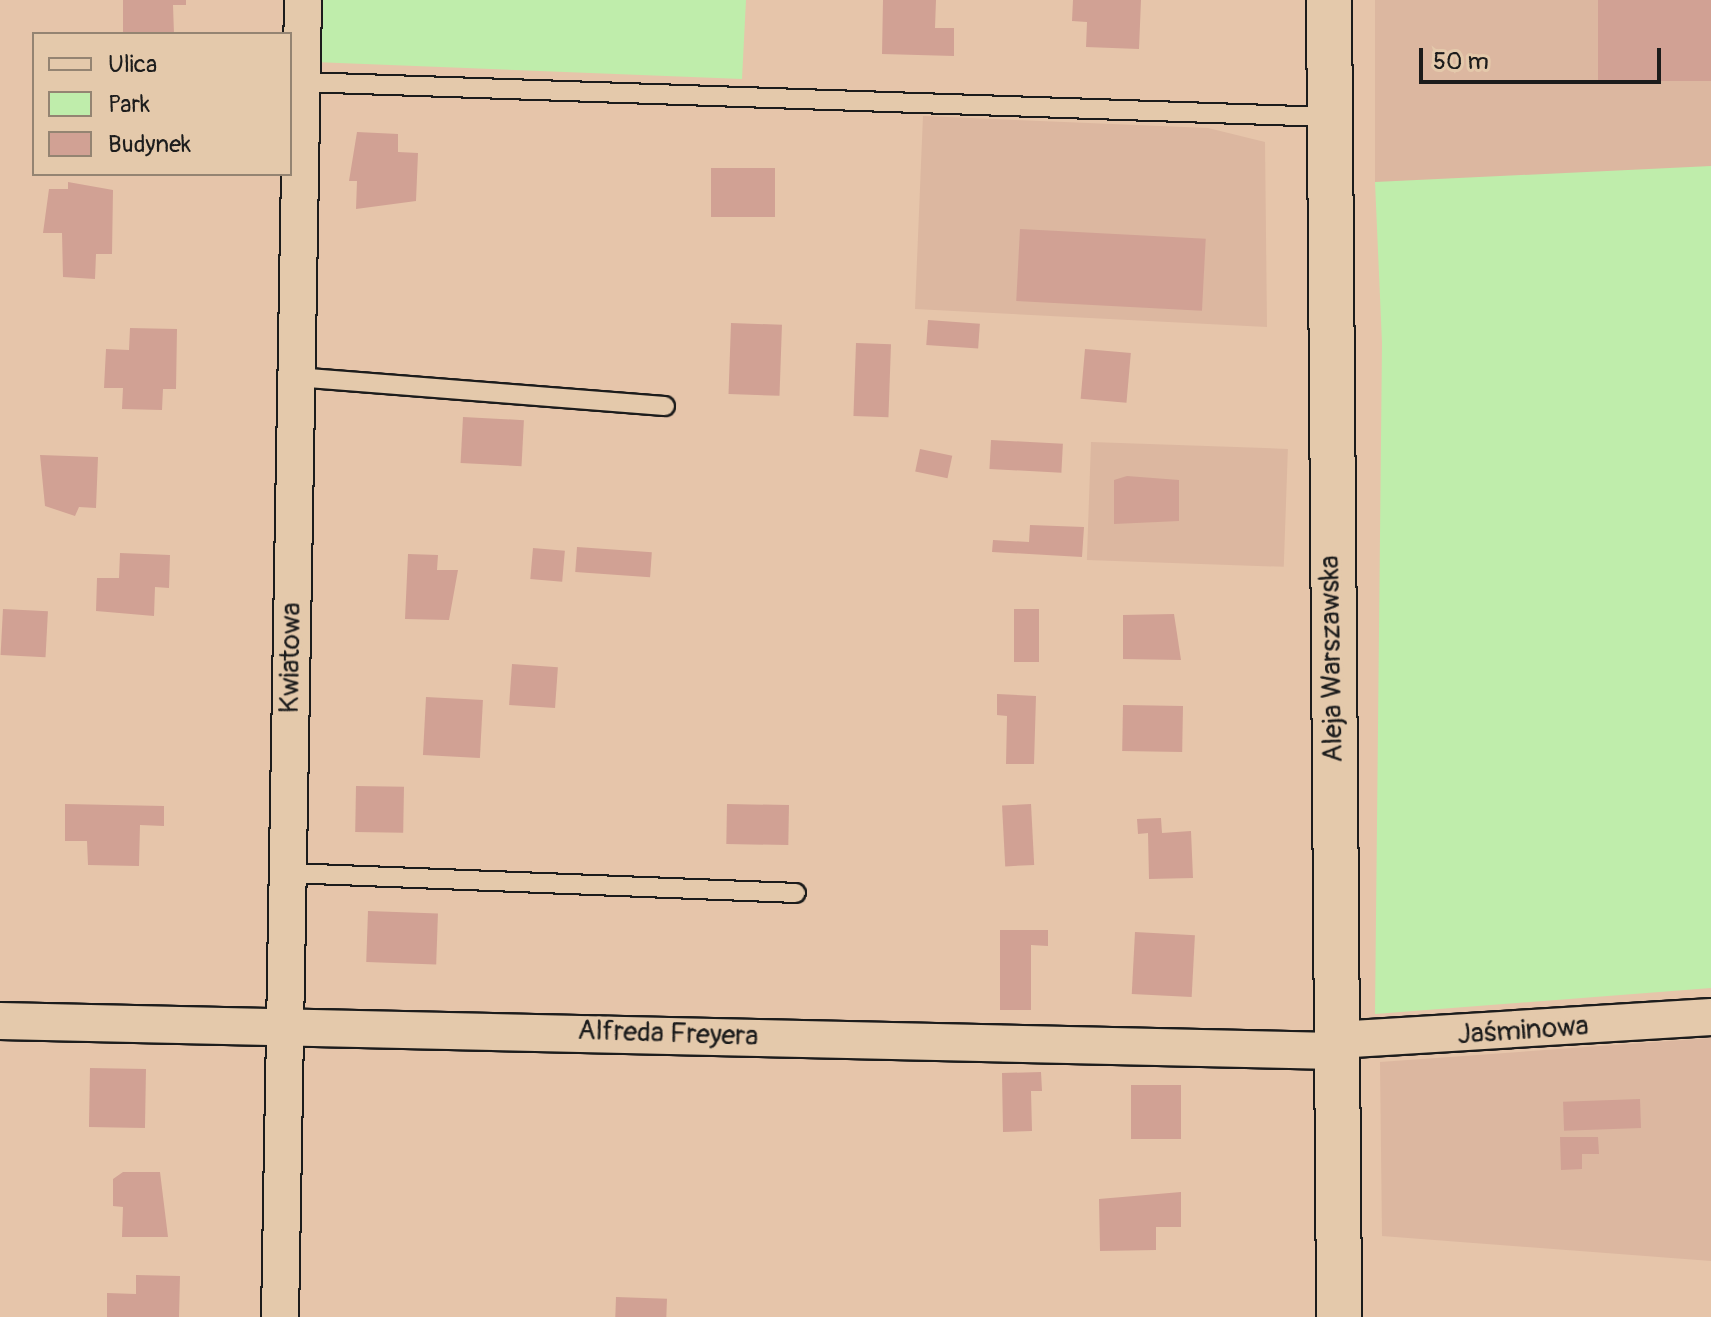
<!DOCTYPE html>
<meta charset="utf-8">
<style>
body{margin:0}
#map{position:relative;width:1711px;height:1317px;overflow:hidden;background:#e6c5aa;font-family:Pangolin,sans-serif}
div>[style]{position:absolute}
.built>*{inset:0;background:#dcb7a0;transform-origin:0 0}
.green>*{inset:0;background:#bfedab}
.building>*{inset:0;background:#d1a194;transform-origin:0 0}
.roads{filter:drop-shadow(2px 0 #1c1c1c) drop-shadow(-2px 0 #1c1c1c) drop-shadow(0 2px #1c1c1c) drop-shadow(0 -2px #1c1c1c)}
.service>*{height:18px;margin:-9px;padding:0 9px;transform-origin:9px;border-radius:9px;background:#e4c9ab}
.minor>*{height:36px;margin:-18px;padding:0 18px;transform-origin:18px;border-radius:18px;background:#e4c9ab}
.tertiary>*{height:44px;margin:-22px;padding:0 22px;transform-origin:22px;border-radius:22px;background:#e4c9ab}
span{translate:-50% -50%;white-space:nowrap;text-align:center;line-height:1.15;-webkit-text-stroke:6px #e4c9ab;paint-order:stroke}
.street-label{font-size:28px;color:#1c1c1c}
.legend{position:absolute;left:32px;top:32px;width:260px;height:144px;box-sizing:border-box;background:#e4c9ab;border:2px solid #948472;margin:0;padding:10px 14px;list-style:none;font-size:24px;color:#1c1c1c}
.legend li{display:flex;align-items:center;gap:16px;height:40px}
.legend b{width:40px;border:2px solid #948472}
.scale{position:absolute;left:1419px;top:48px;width:242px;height:36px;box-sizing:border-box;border:4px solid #1c1c1c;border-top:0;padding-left:10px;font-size:24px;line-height:28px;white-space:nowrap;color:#1c1c1c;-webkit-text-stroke:6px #e4c9ab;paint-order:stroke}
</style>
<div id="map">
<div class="built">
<div style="left:1375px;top:0;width:336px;height:182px"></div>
<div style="clip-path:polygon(923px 116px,1208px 128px,1265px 142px,1267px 327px,915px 309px)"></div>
<div style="left:1091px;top:442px;width:197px;height:118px;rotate:2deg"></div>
<div style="clip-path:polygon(1711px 1038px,1711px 1261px,1382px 1236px,1380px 1062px)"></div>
</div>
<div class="green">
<div style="clip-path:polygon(315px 0,746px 0,742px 79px,314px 62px)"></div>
<div style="clip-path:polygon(1711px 166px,1711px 988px,1375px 1014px,1382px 343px,1375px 182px)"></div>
</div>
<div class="building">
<div style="clip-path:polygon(123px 0,186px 0,186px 5px,173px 5px,174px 34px,123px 34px)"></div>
<div style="clip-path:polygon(883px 0,936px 0,935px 28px,954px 28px,954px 56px,882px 54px)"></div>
<div style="clip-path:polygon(1073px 0,1141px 0,1139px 49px,1086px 47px,1087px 22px,1072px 21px)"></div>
<div style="left:1598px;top:0;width:113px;height:81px"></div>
<div style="clip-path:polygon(357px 132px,398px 134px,398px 152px,418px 153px,416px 201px,356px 209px,357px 181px,349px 181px)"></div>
<div style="left:711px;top:168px;width:64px;height:49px"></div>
<div style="clip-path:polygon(68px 182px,113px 190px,112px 254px,96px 254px,95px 279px,63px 277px,62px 233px,43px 233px,49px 189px,68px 189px)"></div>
<div style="left:1020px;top:229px;width:186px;height:72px;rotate:3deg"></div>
<div style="left:928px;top:320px;width:52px;height:25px;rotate:4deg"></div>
<div style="left:731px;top:323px;width:51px;height:71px;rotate:2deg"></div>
<div style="clip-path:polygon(130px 328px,177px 329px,176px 389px,163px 389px,162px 410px,122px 409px,123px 388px,104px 388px,106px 349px,129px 350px)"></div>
<div style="left:856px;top:343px;width:35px;height:73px;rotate:2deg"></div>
<div style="left:1085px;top:349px;width:46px;height:50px;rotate:5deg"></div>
<div style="left:463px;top:417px;width:61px;height:46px;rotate:3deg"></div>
<div style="left:991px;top:440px;width:72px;height:29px;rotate:3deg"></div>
<div style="left:920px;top:449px;width:33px;height:23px;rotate:12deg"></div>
<div style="clip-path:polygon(40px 455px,98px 457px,96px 508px,79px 507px,75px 516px,45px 506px)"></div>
<div style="clip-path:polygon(1127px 476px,1179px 480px,1179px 521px,1114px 524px,1114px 480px)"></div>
<div style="clip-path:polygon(1030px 525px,1084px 527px,1082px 557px,992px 552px,993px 540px,1029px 542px)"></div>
<div style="left:577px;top:547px;width:75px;height:25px;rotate:4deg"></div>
<div style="left:533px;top:548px;width:32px;height:31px;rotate:5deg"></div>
<div style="clip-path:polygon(120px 553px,170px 555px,169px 588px,155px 587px,154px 616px,96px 611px,97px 578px,119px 578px)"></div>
<div style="clip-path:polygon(408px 554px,438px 555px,437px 570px,458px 570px,449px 620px,405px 619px)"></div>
<div style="left:3px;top:609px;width:45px;height:46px;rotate:3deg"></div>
<div style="left:1014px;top:609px;width:25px;height:53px"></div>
<div style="clip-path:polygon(1174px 614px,1181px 660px,1123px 659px,1123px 615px)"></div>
<div style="left:512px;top:664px;width:46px;height:41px;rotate:4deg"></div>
<div style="clip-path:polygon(997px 694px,1036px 696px,1034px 764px,1006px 764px,1007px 716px,997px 715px)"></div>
<div style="left:426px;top:697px;width:57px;height:58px;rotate:3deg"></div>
<div style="left:1123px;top:705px;width:60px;height:46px;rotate:1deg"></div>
<div style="left:356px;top:786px;width:48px;height:46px;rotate:1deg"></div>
<div style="clip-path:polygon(65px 804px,164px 806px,164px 826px,140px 825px,139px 866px,88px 865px,87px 841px,65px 841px)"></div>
<div style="left:727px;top:804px;width:62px;height:40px;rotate:1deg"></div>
<div style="left:1031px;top:804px;width:61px;height:29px;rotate:87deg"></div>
<div style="clip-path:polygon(1161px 818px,1162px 833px,1191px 831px,1193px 878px,1149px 879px,1148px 833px,1138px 834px,1137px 819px)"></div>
<div style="left:368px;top:911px;width:70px;height:51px;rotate:2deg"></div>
<div style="clip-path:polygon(1000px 930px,1048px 930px,1048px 946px,1031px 945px,1031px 1010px,1000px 1010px)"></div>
<div style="left:1135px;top:932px;width:60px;height:62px;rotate:3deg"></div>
<div style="left:90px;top:1068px;width:56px;height:59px;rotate:1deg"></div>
<div style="clip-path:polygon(1041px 1072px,1042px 1091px,1031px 1091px,1032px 1131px,1003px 1132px,1002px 1073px)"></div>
<div style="left:1181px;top:1085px;width:54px;height:50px;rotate:90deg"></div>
<div style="left:1640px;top:1099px;width:29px;height:77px;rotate:88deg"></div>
<div style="clip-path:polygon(1560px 1137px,1598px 1137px,1599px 1154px,1582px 1154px,1582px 1169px,1561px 1170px)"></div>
<div style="clip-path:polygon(123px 1172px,160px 1172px,168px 1237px,122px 1237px,123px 1207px,113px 1206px,113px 1179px)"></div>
<div style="clip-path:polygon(1181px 1192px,1181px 1227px,1156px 1227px,1156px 1250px,1100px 1251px,1099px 1199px)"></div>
<div style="clip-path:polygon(136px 1275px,180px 1276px,179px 1317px,107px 1317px,107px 1293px,136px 1294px)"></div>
<div style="left:616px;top:1297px;width:51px;height:20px;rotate:2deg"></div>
</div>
<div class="roads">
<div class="service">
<div style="left:301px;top:82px;width:1029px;rotate:1.95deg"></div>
<div style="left:295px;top:377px;width:371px;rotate:4.5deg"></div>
<div style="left:288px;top:873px;width:508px;rotate:2.25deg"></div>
</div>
<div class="minor">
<div style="left:0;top:1021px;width:1335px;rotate:1.29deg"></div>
<div style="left:1336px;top:1040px;width:376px;rotate:-3.5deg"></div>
<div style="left:280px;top:1317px;width:1317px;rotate:-89deg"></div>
</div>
<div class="tertiary">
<div style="left:1329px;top:0;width:1317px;rotate:89.56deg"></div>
</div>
</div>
<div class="street-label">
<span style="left:291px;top:658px;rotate:-89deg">Kwiatowa</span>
<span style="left:1332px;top:659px;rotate:-91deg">Aleja Warszawska</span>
<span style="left:1523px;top:1031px;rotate:-4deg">Jaśminowa</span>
<span style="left:668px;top:1034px;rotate:2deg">Alfreda Freyera</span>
</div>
<ul class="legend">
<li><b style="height:10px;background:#e4c9ab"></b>Ulica</li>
<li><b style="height:22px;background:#bfedab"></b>Park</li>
<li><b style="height:22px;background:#d1a194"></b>Budynek</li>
</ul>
<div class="scale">50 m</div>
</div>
